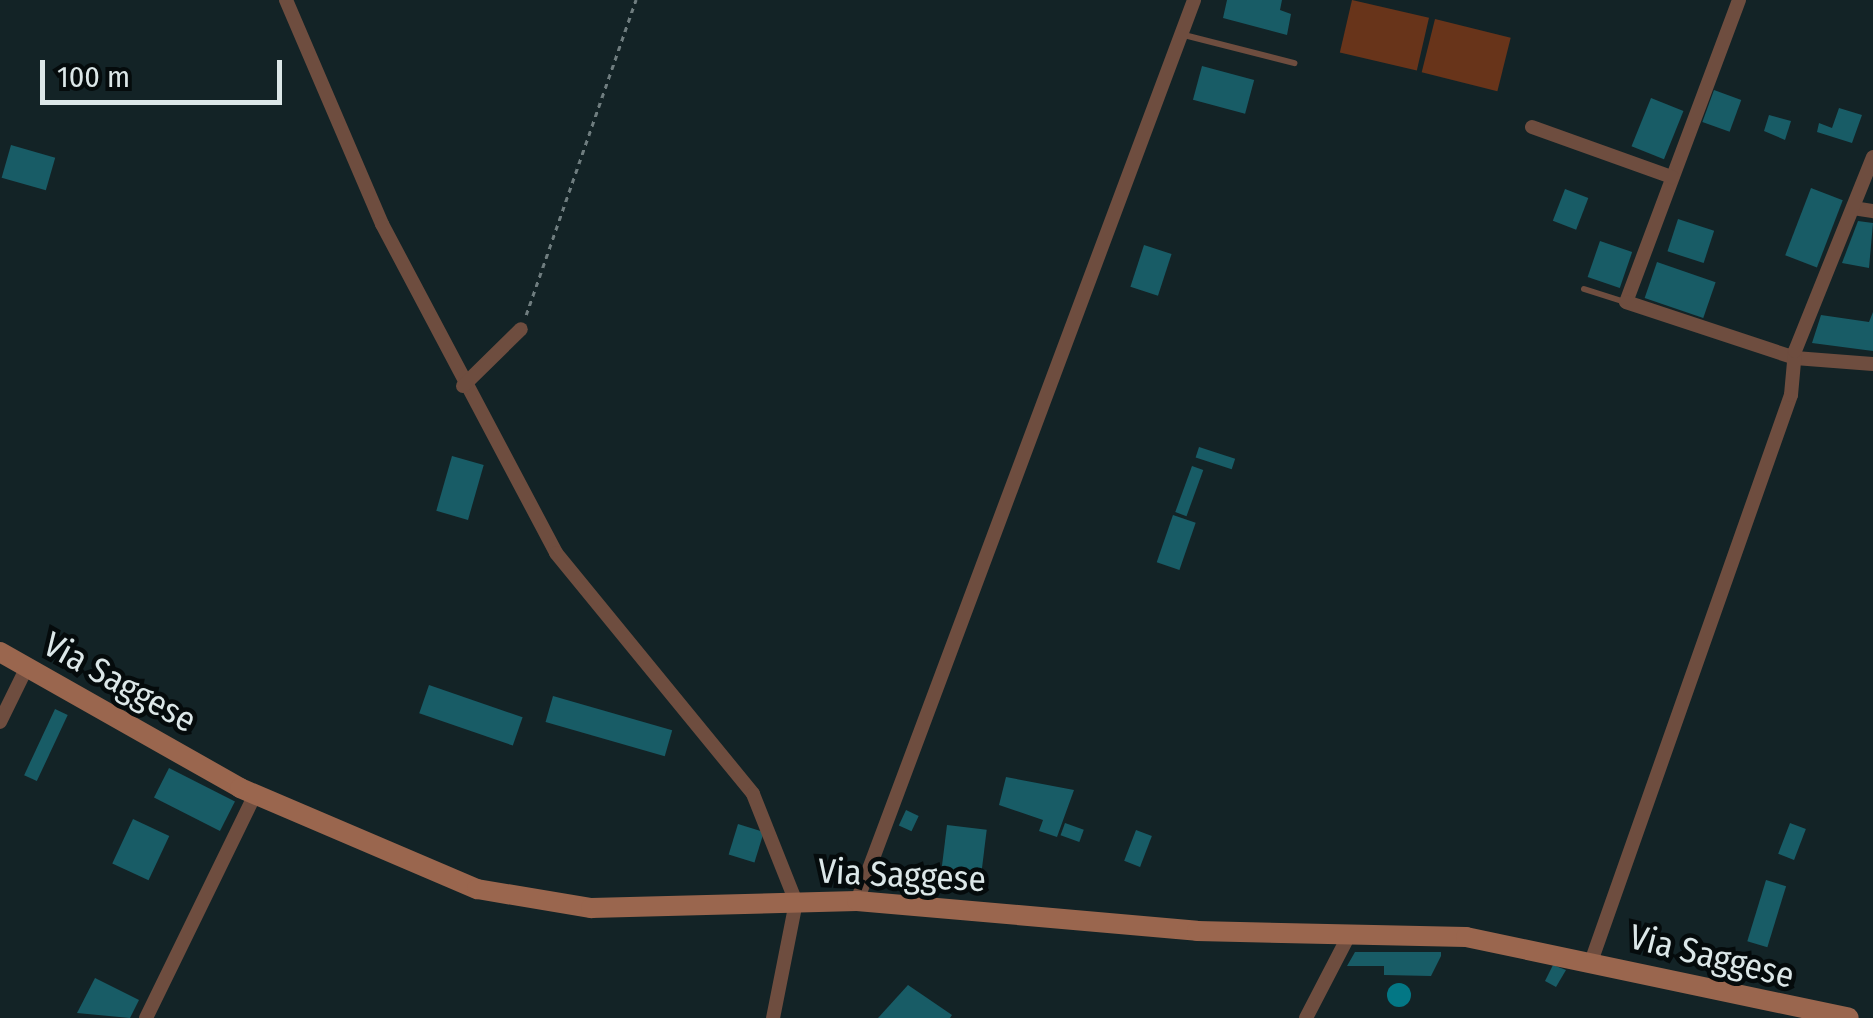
<!DOCTYPE html>
<style>
body{margin:0}
#map{position:relative;width:1873px;height:1018px;overflow:hidden;background:#132326;font-family:"Fira Sans Condensed",sans-serif}
div>[style]{position:absolute}
.green>*{inset:0;background:#68341a;transform-origin:0 0}
.water>*{inset:0;background:#037785}
.round{border-radius:50%}
.building>*{inset:0;background:#185c66;transform-origin:0 0}
.path>*{height:2.5px;margin-top:-1.25px;transform-origin:0;background:repeating-linear-gradient(90deg,#6f7d7f 0 5px,transparent 0 10px)}
.lane>*{height:6px;margin:-3px;padding:0 3px;transform-origin:3px;border-radius:3px;background:#6e4d3f}
.street>*{height:14px;margin:-7px;padding:0 7px;transform-origin:7px;border-radius:7px;background:#6e4d3f}
.secondary>*{height:20px;margin:-10px;padding:0 10px;transform-origin:10px;border-radius:10px;background:#9a664e}
span{translate:-50% -50%;white-space:nowrap;text-align:center;line-height:1.15;-webkit-text-stroke:9px #050b0c;paint-order:stroke}
.street-label{font-size:35px;color:#dce7e8}
.scale{position:absolute;left:40px;top:60px;width:242px;height:45px;box-sizing:border-box;border:5px solid #dce7e8;border-top:0;padding-left:12px;font-size:30px;line-height:35px;white-space:nowrap;color:#dce7e8;-webkit-text-stroke:8px #050b0c;paint-order:stroke}
</style>
<div id="map">
<div class="green">
<div style="left:1352px;top:0;width:79px;height:54px;rotate:13deg"></div>
<div style="left:1435px;top:19px;width:78px;height:55px;rotate:14deg"></div>
</div>
<div class="water">
<div class="round" style="left:1387px;top:983px;width:24px;height:24px"></div>
</div>
<div class="building">
<div style="clip-path:polygon(1227px 0,1282px 0,1280px 10px,1291px 14px,1287px 35px,1223px 18px)"></div>
<div style="left:1202px;top:66px;width:54px;height:35px;rotate:15deg"></div>
<div style="left:1714px;top:90px;width:29px;height:34px;rotate:20deg"></div>
<div style="left:1651px;top:98px;width:35px;height:52px;rotate:22deg"></div>
<div style="clip-path:polygon(1839px 108px,1862px 115px,1852px 143px,1817px 132px,1819px 123px,1832px 128px)"></div>
<div style="clip-path:polygon(1769px 115px,1791px 121px,1785px 140px,1764px 131px)"></div>
<div style="left:11px;top:145px;width:46px;height:34px;rotate:16deg"></div>
<div style="left:1811px;top:188px;width:34px;height:72px;rotate:21deg"></div>
<div style="left:1565px;top:189px;width:25px;height:34px;rotate:21deg"></div>
<div style="left:1678px;top:219px;width:38px;height:34px;rotate:18deg"></div>
<div style="clip-path:polygon(1858px 221px,1873px 223px,1869px 268px,1842px 263px)"></div>
<div style="left:1600px;top:241px;width:34px;height:38px;rotate:19deg"></div>
<div style="left:1144px;top:245px;width:29px;height:44px;rotate:18deg"></div>
<div style="left:1657px;top:262px;width:62px;height:38px;rotate:19deg"></div>
<div style="clip-path:polygon(1873px 312px,1873px 351px,1812px 343px,1821px 315px,1869px 322px)"></div>
<div style="left:1199px;top:447px;width:38px;height:11px;rotate:18deg"></div>
<div style="left:452px;top:456px;width:33px;height:57px;rotate:16deg"></div>
<div style="left:1192px;top:466px;width:12px;height:49px;rotate:20deg"></div>
<div style="left:1173px;top:515px;width:24px;height:50px;rotate:19deg"></div>
<div style="left:429px;top:685px;width:99px;height:30px;rotate:19deg"></div>
<div style="left:553px;top:696px;width:124px;height:27px;rotate:16deg"></div>
<div style="left:55px;top:709px;width:14px;height:73px;rotate:25deg"></div>
<div style="left:169px;top:768px;width:74px;height:33px;rotate:27deg"></div>
<div style="clip-path:polygon(1006px 777px,1074px 790px,1057px 837px,1039px 831px,1043px 820px,999px 805px)"></div>
<div style="left:906px;top:810px;width:14px;height:17px;rotate:25deg"></div>
<div style="left:133px;top:819px;width:40px;height:49px;rotate:25deg"></div>
<div style="left:1065px;top:823px;width:20px;height:13px;rotate:20deg"></div>
<div style="left:1790px;top:823px;width:17px;height:33px;rotate:21deg"></div>
<div style="left:738px;top:824px;width:27px;height:32px;rotate:17deg"></div>
<div style="left:947px;top:825px;width:40px;height:58px;rotate:7deg"></div>
<div style="left:1136px;top:830px;width:17px;height:33px;rotate:21deg"></div>
<div style="left:1766px;top:880px;width:21px;height:64px;rotate:17deg"></div>
<div style="clip-path:polygon(1355px 952px,1441px 952px,1441px 956px,1431px 976px,1384px 975px,1384px 966px,1347px 966px)"></div>
<div style="clip-path:polygon(1553px 965px,1566px 970px,1556px 987px,1545px 981px)"></div>
<div style="clip-path:polygon(95px 978px,139px 1000px,130px 1018px,77px 1013px)"></div>
<div style="clip-path:polygon(908px 985px,952px 1015px,950px 1018px,878px 1018px)"></div>
</div>
<div class="path">
<div style="left:526px;top:315px;width:334px;rotate:-70.8deg"></div>
</div>
<div class="lane">
<div style="left:1184px;top:35px;width:114px;rotate:14.3deg"></div>
<div style="left:1584px;top:289px;width:43px;rotate:17.6deg"></div>
</div>
<div class="street">
<div style="left:286px;top:0;width:244px;rotate:66.8deg"></div>
<div style="left:382px;top:224px;width:372px;rotate:62.1deg"></div>
<div style="left:556px;top:553px;width:311px;rotate:50.7deg"></div>
<div style="left:753px;top:794px;width:116px;rotate:68.3deg"></div>
<div style="left:796px;top:902px;width:118px;rotate:101.2deg"></div>
<div style="left:1739px;top:0;width:322px;rotate:110.5deg"></div>
<div style="left:1626px;top:302px;width:178px;rotate:18.3deg"></div>
<div style="left:1795px;top:358px;width:78px;rotate:4.4deg"></div>
<div style="left:1532px;top:127px;width:149px;rotate:19.7deg"></div>
<div style="left:1853px;top:208px;width:20px;rotate:9deg"></div>
<div style="left:463px;top:386px;width:81px;rotate:-44.5deg"></div>
<div style="left:0;top:722px;width:61px;rotate:-63.9deg"></div>
<div style="left:857px;top:901px;width:962px;rotate:-69.49deg"></div>
<div style="left:1592px;top:959px;width:598px;rotate:-70.57deg"></div>
<div style="left:1791px;top:395px;width:44px;rotate:-84.8deg"></div>
<div style="left:1795px;top:351px;width:209px;rotate:-68.1deg"></div>
<div style="left:146px;top:1018px;width:248px;rotate:-64deg"></div>
<div style="left:1306px;top:1018px;width:93px;rotate:-62.6deg"></div>
</div>
<div class="secondary">
<div style="left:0;top:652px;width:276px;rotate:29.5deg"></div>
<div style="left:240px;top:788px;width:258px;rotate:23.1deg"></div>
<div style="left:477px;top:889px;width:116px;rotate:9.5deg"></div>
<div style="left:591px;top:908px;width:266px;rotate:-1.5deg"></div>
<div style="left:857px;top:901px;width:341px;rotate:5deg"></div>
<div style="left:1197px;top:931px;width:269px;rotate:1.3deg"></div>
<div style="left:1466px;top:937px;width:391px;rotate:11.9deg"></div>
</div>
<div class="street-label">
<span style="left:120px;top:682px;rotate:29deg">Via Saggese</span>
<span style="left:902px;top:875px;rotate:3deg">Via Saggese</span>
<span style="left:1712px;top:956px;rotate:14deg">Via Saggese</span>
</div>
<div class="scale">100 m</div>
</div>
